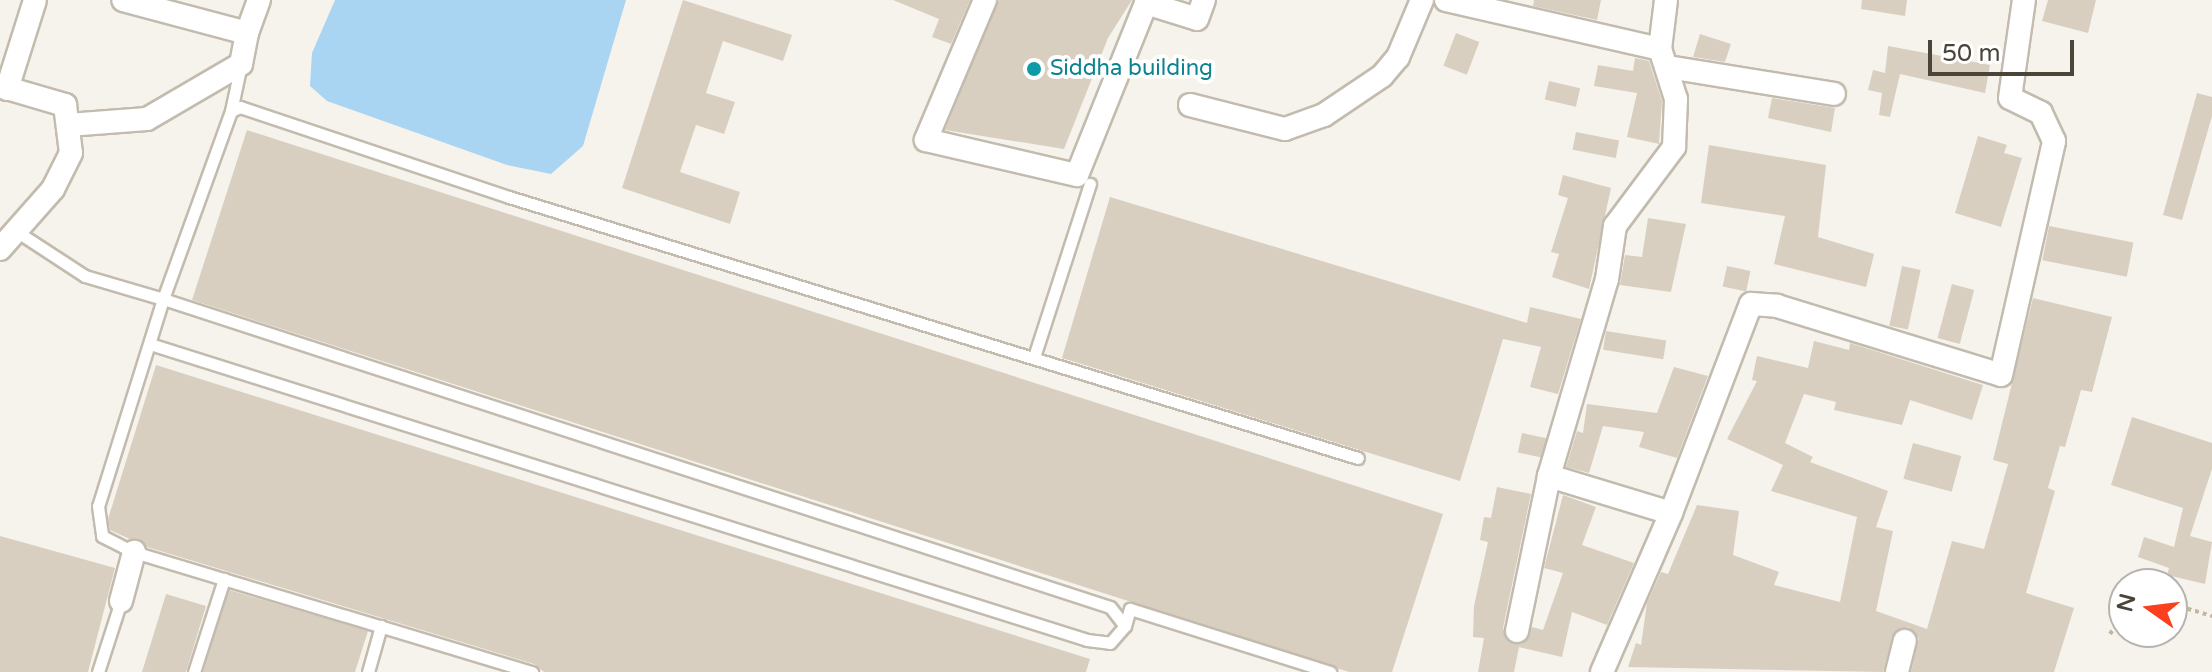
<!DOCTYPE html>
<style>
body{margin:0}
#map{position:relative;width:2212px;height:672px;overflow:hidden;background:#f6f3ec;font-family:"Varela Round",sans-serif}
div>[style]{position:absolute}
.water>*{inset:0;background:#a9d4f2}
.building>*{inset:0;background:#d8cfc1;transform-origin:0 0}
.path>*{height:4px;margin-top:-2px;transform-origin:0;background:repeating-linear-gradient(90deg,#c4b79f 0 4px,transparent 0 8px)}
.roads{filter:drop-shadow(2px 0 #c2bbae) drop-shadow(-2px 0 #c2bbae) drop-shadow(0 2px #c2bbae) drop-shadow(0 -2px #c2bbae)}
.lane>*{height:11px;margin:-5.5px;padding:0 5.5px;transform-origin:5.5px;border-radius:5.5px;background:#fff}
.street>*{height:22px;margin:-11px;padding:0 11px;transform-origin:11px;border-radius:11px;background:#fff}
.dots>*{width:22px;height:22px;translate:-50% -50%;box-sizing:border-box;border:4px solid #fff;border-radius:50%}
span{translate:-50% -50%;white-space:nowrap;text-align:center;line-height:1.15;-webkit-text-stroke:8px #fff;paint-order:stroke}
.culture-label{font-size:22px;color:#0d838f}
.left{translate:0 -50%;text-align:left}
.north{position:absolute;left:2108px;top:568px;width:80px;height:80px;box-sizing:border-box;background:#fff;border:2px solid #b7b4b0;border-radius:50%;rotate:284deg;font-size:22px;font-weight:700;line-height:32px;text-align:center;color:#4b4439}
.north::after{content:'';display:block;margin:auto;width:28px;height:36px;background:#fc3f1d;clip-path:polygon(50% 0,100% 100%,50% 72%,0 100%)}
.scale{position:absolute;left:1928px;top:40px;width:146px;height:36px;box-sizing:border-box;border:4px solid #4b4439;border-top:0;padding-left:10px;font-size:24px;line-height:28px;white-space:nowrap;color:#4b4439;-webkit-text-stroke:6px #fff;paint-order:stroke}
</style>
<div id="map">
<div class="water">
<div style="clip-path:polygon(335px 0,626px 0,583px 146px,551px 174px,507px 165px,327px 101px,310px 86px,312px 53px)"></div>
</div>
<div class="building">
<div style="clip-path:polygon(683px 0,792px 35px,783px 61px,723px 41px,706px 93px,735px 102px,724px 134px,696px 125px,680px 172px,740px 192px,730px 224px,622px 188px)"></div>
<div style="clip-path:polygon(893px 0,970px 0,951px 44px,932px 37px,939px 19px)"></div>
<div style="clip-path:polygon(999px 0,1132px 0,1108px 38px,1064px 149px,945px 130px)"></div>
<div style="clip-path:polygon(1534px 0,1601px 0,1597px 20px,1533px 6px)"></div>
<div style="clip-path:polygon(1862px 0,1907px 0,1905px 16px,1861px 9px)"></div>
<div style="clip-path:polygon(2048px 0,2096px 0,2088px 33px,2042px 21px)"></div>
<div style="left:1456px;top:33px;width:25px;height:35px;rotate:21deg"></div>
<div style="clip-path:polygon(1700px 34px,1731px 44px,1725px 62px,1693px 57px)"></div>
<div style="clip-path:polygon(1888px 46px,1990px 65px,1985px 93px,1900px 74px,1890px 117px,1879px 115px,1882px 93px,1868px 90px,1873px 70px,1885px 73px)"></div>
<div style="clip-path:polygon(1635px 58px,1649px 61px,1662px 101px,1659px 144px,1627px 137px,1637px 93px,1594px 86px,1598px 65px,1633px 71px)"></div>
<div style="left:1549px;top:81px;width:32px;height:19px;rotate:13deg"></div>
<div style="clip-path:polygon(2197px 93px,2212px 97px,2212px 116px,2182px 220px,2163px 215px)"></div>
<div style="clip-path:polygon(1772px 98px,1835px 108px,1831px 132px,1768px 118px)"></div>
<div style="clip-path:polygon(247px 130px,1443px 514px,1392px 672px,1349px 672px,192px 300px)"></div>
<div style="left:1576px;top:132px;width:44px;height:18px;rotate:11deg"></div>
<div style="clip-path:polygon(1978px 136px,2007px 145px,2004px 153px,2022px 158px,2001px 227px,1955px 213px)"></div>
<div style="clip-path:polygon(1709px 145px,1826px 165px,1818px 237px,1874px 254px,1866px 287px,1774px 264px,1785px 216px,1701px 203px)"></div>
<div style="clip-path:polygon(1563px 175px,1611px 188px,1589px 289px,1552px 277px,1559px 254px,1551px 252px,1568px 198px,1558px 195px)"></div>
<div style="clip-path:polygon(1110px 197px,1527px 323px,1530px 307px,1581px 319px,1558px 394px,1530px 387px,1541px 347px,1503px 339px,1460px 481px,1062px 358px)"></div>
<div style="clip-path:polygon(1648px 218px,1686px 224px,1671px 292px,1620px 285px,1625px 255px,1642px 257px)"></div>
<div style="left:2049px;top:226px;width:86px;height:35px;rotate:11deg"></div>
<div style="left:1727px;top:266px;width:24px;height:21px;rotate:12deg"></div>
<div style="left:1902px;top:266px;width:19px;height:61px;rotate:12deg"></div>
<div style="left:1952px;top:284px;width:23px;height:56px;rotate:15deg"></div>
<div style="clip-path:polygon(2033px 298px,2112px 317px,2092px 392px,2081px 390px,2065px 447px,2060px 446px,2048px 488px,2055px 491px,2026px 593px,2074px 608px,2054px 672px,1911px 672px,1919px 638px,1908px 627px,1892px 637px,1883px 672px,1628px 667px,1636px 643px,1641px 645px,1647px 603px,1661px 572px,1668px 574px,1697px 505px,1739px 511px,1733px 555px,1779px 572px,1774px 585px,1840px 602px,1857px 517px,1771px 491px,1783px 465px,1727px 439px,1757px 381px,1752px 380px,1757px 356px,1808px 368px,1814px 341px,1849px 350px,1850px 343px,1983px 385px,1972px 420px,1910px 400px,1902px 425px,1834px 410px,1836px 402px,1804px 394px,1785px 443px,1813px 457px,1810px 462px,1888px 491px,1876px 527px,1893px 531px,1876px 611px,1927px 629px,1952px 541px,1984px 549px,2008px 464px,1993px 460px)"></div>
<div style="left:1606px;top:331px;width:61px;height:19px;rotate:9deg"></div>
<div style="clip-path:polygon(156px 365px,1090px 659px,1086px 672px,544px 672px,534px 664px,147px 547px,110px 530px,108px 519px)"></div>
<div style="clip-path:polygon(1674px 367px,1708px 376px,1677px 458px,1639px 447px,1644px 432px,1603px 426px,1589px 473px,1566px 467px,1577px 431px,1583px 433px,1587px 404px,1657px 413px)"></div>
<div style="clip-path:polygon(2132px 417px,2212px 443px,2212px 469px,2190px 536px,2212px 542px,2205px 584px,2167px 575px,2169px 568px,2138px 557px,2144px 537px,2174px 547px,2183px 508px,2111px 485px)"></div>
<div style="left:1522px;top:433px;width:25px;height:20px;rotate:12deg"></div>
<div style="left:1913px;top:443px;width:50px;height:37px;rotate:15deg"></div>
<div style="clip-path:polygon(1497px 487px,1531px 494px,1503px 628px,1508px 642px,1522px 644px,1532px 627px,1543px 630px,1563px 573px,1544px 568px,1563px 495px,1596px 507px,1582px 545px,1634px 563px,1607px 625px,1572px 612px,1562px 657px,1519px 647px,1514px 672px,1478px 672px,1484px 638px,1473px 637px,1474px 606px,1488px 542px,1480px 540px,1484px 517px,1491px 518px)"></div>
<div style="clip-path:polygon(0 536px,115px 568px,88px 672px,0 672px)"></div>
<div style="clip-path:polygon(229px 590px,368px 631px,355px 672px,203px 672px)"></div>
<div style="clip-path:polygon(166px 594px,206px 606px,186px 672px,142px 672px)"></div>
</div>
<div class="path">
<div style="left:2172px;top:604px;width:42px;rotate:16.7deg"></div>
<div style="left:2110px;top:634px;width:24px;rotate:-55deg"></div>
</div>
<div class="roads">
<div class="lane">
<div style="left:231px;top:111px;width:48px;rotate:-78deg"></div>
<div style="left:16px;top:231px;width:82px;rotate:33.1deg"></div>
<div style="left:85px;top:276px;width:81px;rotate:16.4deg"></div>
<div style="left:163px;top:299px;width:200px;rotate:-70.1deg"></div>
<div style="left:231px;top:111px;width:10px;rotate:-24deg"></div>
<div style="left:240px;top:107px;width:284px;rotate:18.5deg"></div>
<div style="left:509px;top:197px;width:888px;rotate:17.09deg"></div>
<div style="left:150px;top:344px;width:983px;rotate:17.53deg"></div>
<div style="left:1087px;top:640px;width:23px;rotate:7deg"></div>
<div style="left:1110px;top:643px;width:23px;rotate:-49deg"></div>
<div style="left:1125px;top:626px;width:24px;rotate:-128deg"></div>
<div style="left:1110px;top:607px;width:996px;rotate:-161.98deg"></div>
<div style="left:163px;top:299px;width:217px;rotate:107.4deg"></div>
<div style="left:98px;top:506px;width:30px;rotate:82deg"></div>
<div style="left:102px;top:536px;width:36px;rotate:27deg"></div>
<div style="left:134px;top:552px;width:416px;rotate:16.8deg"></div>
<div style="left:1034px;top:357px;width:182px;rotate:-72.1deg"></div>
<div style="left:1125px;top:626px;width:18px;rotate:-74deg"></div>
<div style="left:1130px;top:609px;width:210px;rotate:17.5deg"></div>
<div style="left:98px;top:672px;width:75px;rotate:-72.1deg"></div>
<div style="left:194px;top:672px;width:98px;rotate:-72.1deg"></div>
<div style="left:368px;top:672px;width:48px;rotate:-74.2deg"></div>
</div>
<div class="street">
<div style="left:985px;top:0;width:152px;rotate:112.9deg"></div>
<div style="left:926px;top:140px;width:155px;rotate:13.1deg"></div>
<div style="left:1077px;top:175px;width:185px;rotate:-68.1deg"></div>
<div style="left:1146px;top:3px;width:53px;rotate:17.4deg"></div>
<div style="left:1197px;top:19px;width:20px;rotate:-70deg"></div>
<div style="left:1446px;top:0;width:220px;rotate:12.9deg"></div>
<div style="left:1660px;top:49px;width:49px;rotate:-83deg"></div>
<div style="left:247px;top:33px;width:35px;rotate:-70deg"></div>
<div style="left:1668px;top:67px;width:168px;rotate:9.2deg"></div>
<div style="left:0;top:86px;width:68px;rotate:16.3deg"></div>
<div style="left:65px;top:105px;width:48px;rotate:82.9deg"></div>
<div style="left:71px;top:153px;width:40px;rotate:116.6deg"></div>
<div style="left:53px;top:189px;width:80px;rotate:131.5deg"></div>
<div style="left:7px;top:89px;width:93px;rotate:-72.5deg"></div>
<div style="left:1190px;top:105px;width:98px;rotate:14.2deg"></div>
<div style="left:1285px;top:129px;width:41px;rotate:-19.7deg"></div>
<div style="left:1324px;top:115px;width:70px;rotate:-33.9deg"></div>
<div style="left:1382px;top:76px;width:25px;rotate:-50deg"></div>
<div style="left:1398px;top:57px;width:62px;rotate:-67.2deg"></div>
<div style="left:68px;top:125px;width:79px;rotate:-4.3deg"></div>
<div style="left:147px;top:119px;width:109px;rotate:-30.3deg"></div>
<div style="left:241px;top:64px;width:32px;rotate:-79deg"></div>
<div style="left:247px;top:33px;width:128px;rotate:-165.1deg"></div>
<div style="left:1549px;top:476px;width:127px;rotate:16.9deg"></div>
<div style="left:1671px;top:513px;width:224px;rotate:-69.1deg"></div>
<div style="left:1751px;top:304px;width:26px;rotate:4deg"></div>
<div style="left:1777px;top:306px;width:234px;rotate:17.1deg"></div>
<div style="left:2001px;top:375px;width:240px;rotate:-77.2deg"></div>
<div style="left:2054px;top:141px;width:31px;rotate:-115deg"></div>
<div style="left:2041px;top:113px;width:34px;rotate:-154deg"></div>
<div style="left:2010px;top:98px;width:99px;rotate:-81.9deg"></div>
<div style="left:121px;top:601px;width:51px;rotate:-75.1deg"></div>
<div style="left:1517px;top:631px;width:158px;rotate:-78.3deg"></div>
<div style="left:1549px;top:476px;width:205px;rotate:-73.6deg"></div>
<div style="left:1607px;top:279px;width:54px;rotate:-81.4deg"></div>
<div style="left:1615px;top:226px;width:99px;rotate:-53.2deg"></div>
<div style="left:1674px;top:147px;width:48px;rotate:-87.6deg"></div>
<div style="left:1676px;top:99px;width:52px;rotate:-107.7deg"></div>
<div style="left:1602px;top:672px;width:173px;rotate:-66.5deg"></div>
<div style="left:1897px;top:672px;width:32px;rotate:-76deg"></div>
</div>
</div>
<div class="dots">
<div style="left:1034px;top:69px;background:#0f9aa8"></div>
</div>
<div class="culture-label">
<span class="left" style="left:1050px;top:69px">Siddha building</span>
</div>
<div class="north">N</div>
<div class="scale">50 m</div>
</div>
